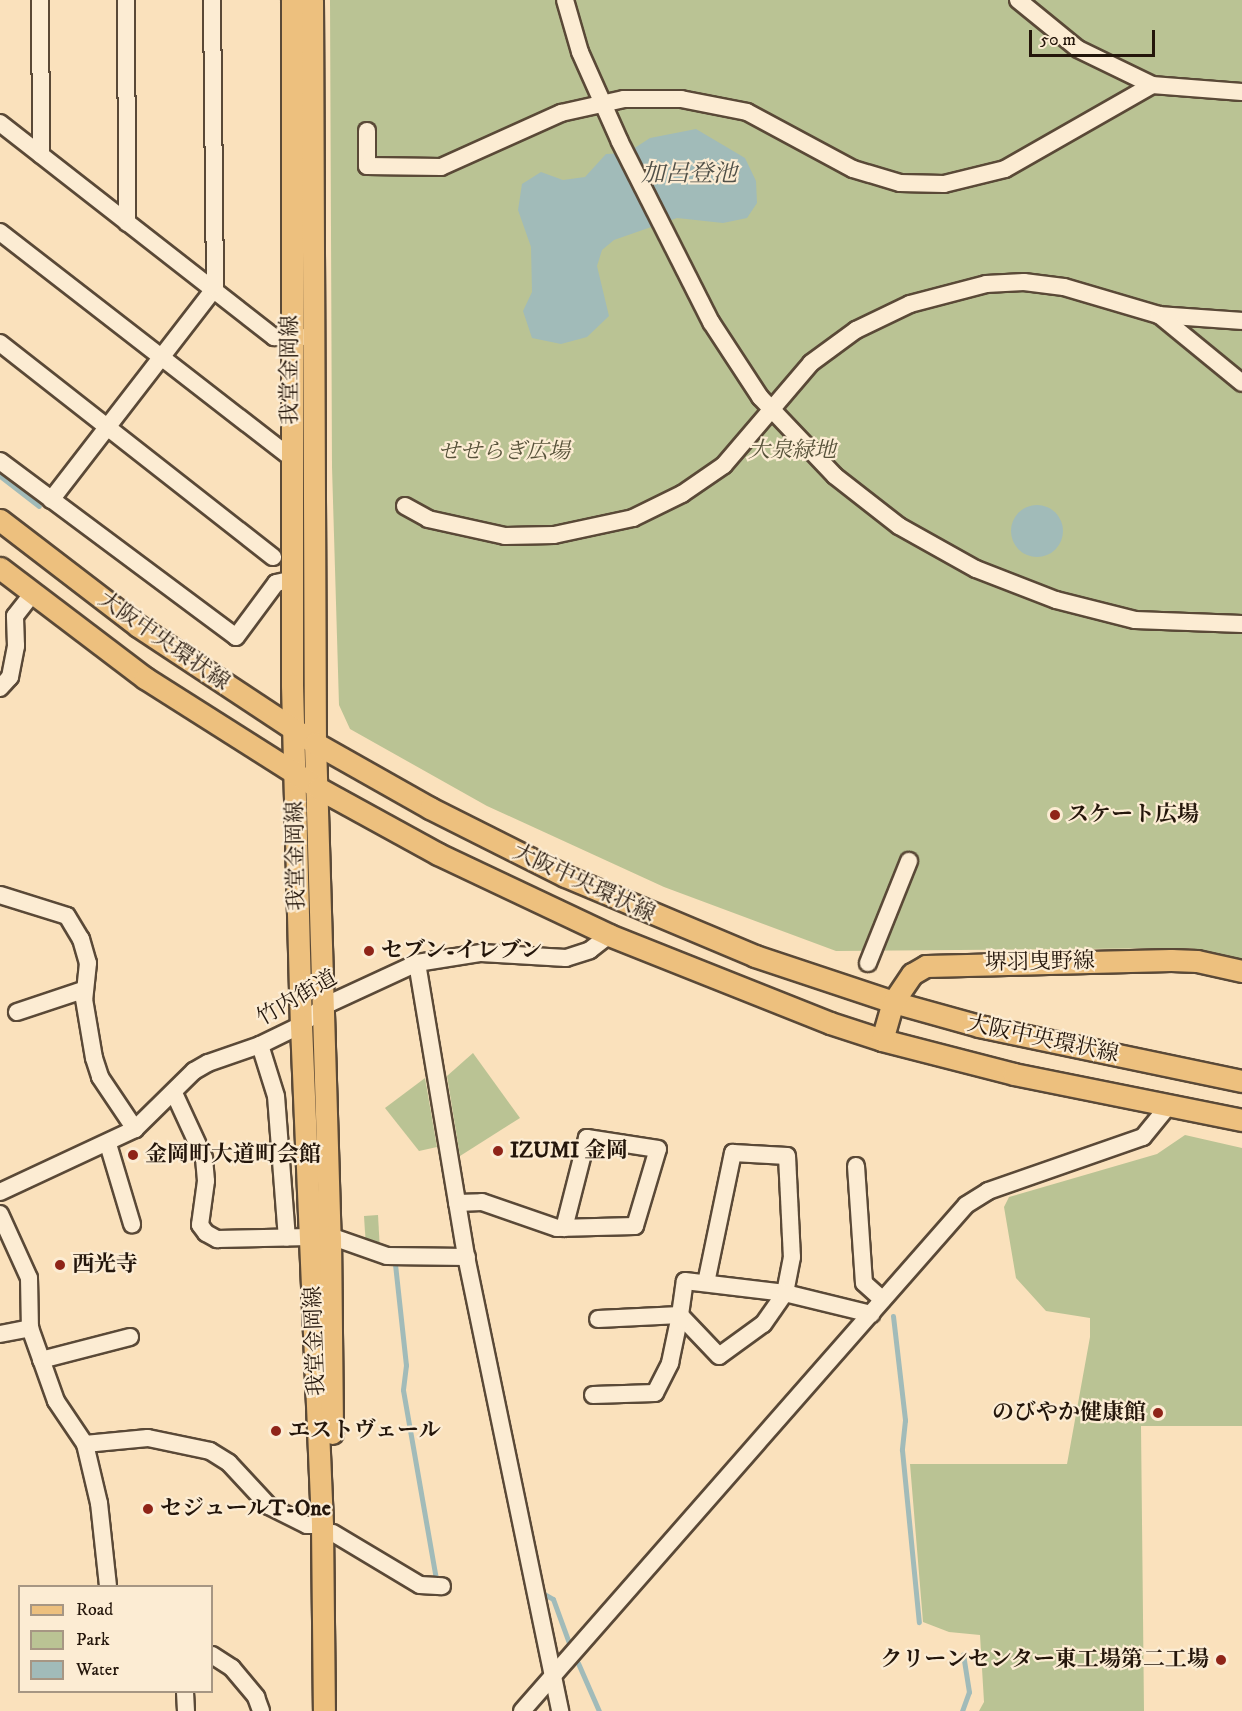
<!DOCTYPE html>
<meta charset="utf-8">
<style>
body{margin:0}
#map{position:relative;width:1242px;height:1711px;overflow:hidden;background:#fae1bc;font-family:"IM FELL DW Pica","Noto Serif JP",serif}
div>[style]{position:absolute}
.green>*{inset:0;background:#bac394}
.water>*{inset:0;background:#a1bbb9}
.round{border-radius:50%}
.stream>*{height:5px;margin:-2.5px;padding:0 2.5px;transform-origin:2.5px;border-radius:2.5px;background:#a1bbb9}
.roads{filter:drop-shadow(2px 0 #5a4937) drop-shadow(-2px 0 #5a4937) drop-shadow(0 2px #5a4937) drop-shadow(0 -2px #5a4937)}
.minor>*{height:16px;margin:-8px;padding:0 8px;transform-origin:8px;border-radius:8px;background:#fcecd3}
.major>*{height:21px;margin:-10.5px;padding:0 10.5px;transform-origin:10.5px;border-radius:10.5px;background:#edc07e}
.dots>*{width:16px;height:16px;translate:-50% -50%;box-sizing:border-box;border:3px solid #fcecd3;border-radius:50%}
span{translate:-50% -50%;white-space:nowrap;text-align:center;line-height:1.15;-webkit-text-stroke:4.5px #fcecd3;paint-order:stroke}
.street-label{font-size:22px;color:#24160b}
.park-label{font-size:22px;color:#58533b;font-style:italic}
.poi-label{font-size:22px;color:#24160b;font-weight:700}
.left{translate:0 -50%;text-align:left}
.right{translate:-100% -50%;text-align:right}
.water-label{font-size:24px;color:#505048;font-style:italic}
.legend{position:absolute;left:18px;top:1585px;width:195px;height:108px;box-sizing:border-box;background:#fcecd3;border:2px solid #a69683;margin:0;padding:8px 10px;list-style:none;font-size:18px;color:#24160b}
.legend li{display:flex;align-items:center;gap:12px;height:30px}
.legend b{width:30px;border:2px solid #a69683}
.scale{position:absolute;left:1029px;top:30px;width:126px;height:27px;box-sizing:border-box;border:3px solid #24160b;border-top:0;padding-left:8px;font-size:18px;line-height:21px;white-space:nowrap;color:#24160b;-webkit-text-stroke:4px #fcecd3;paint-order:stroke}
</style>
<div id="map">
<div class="green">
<div style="clip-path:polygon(330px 0,1242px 0,1242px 960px,1190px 948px,836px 951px,664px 887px,487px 806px,350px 729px,339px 705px,332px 467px)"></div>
<div style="clip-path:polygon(473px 1053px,520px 1118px,460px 1156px,447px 1076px)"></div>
<div style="clip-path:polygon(425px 1078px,437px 1147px,419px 1151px,385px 1108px)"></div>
<div style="clip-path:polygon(1185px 1135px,1242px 1148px,1242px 1426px,1141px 1426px,1144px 1711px,979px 1711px,984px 1702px,980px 1635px,949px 1632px,923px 1622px,910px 1464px,1067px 1464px,1090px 1337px,1090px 1318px,1046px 1311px,1016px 1278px,1004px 1207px,1009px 1197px,1157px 1154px)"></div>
<div style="clip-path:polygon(378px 1215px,380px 1251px,366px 1247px,364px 1216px)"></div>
</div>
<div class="water">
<div style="clip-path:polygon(696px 129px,745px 158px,756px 181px,757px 203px,747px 218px,723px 223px,677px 218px,614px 240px,602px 250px,597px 266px,609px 316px,587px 337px,561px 344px,532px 338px,523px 311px,532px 292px,531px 247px,518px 210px,522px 184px,541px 172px,563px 180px,585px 177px,606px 154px,627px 153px,650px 138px)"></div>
<div class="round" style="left:1011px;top:505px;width:52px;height:52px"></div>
</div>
<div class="stream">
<div style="left:0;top:476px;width:49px;rotate:37.6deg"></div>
<div style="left:395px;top:1264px;width:102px;rotate:83.8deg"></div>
<div style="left:406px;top:1365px;width:25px;rotate:97deg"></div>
<div style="left:403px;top:1390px;width:193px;rotate:80.1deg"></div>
<div style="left:893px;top:1316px;width:105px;rotate:83.4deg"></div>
<div style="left:905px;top:1420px;width:30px;rotate:96deg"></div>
<div style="left:902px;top:1450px;width:173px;rotate:84.4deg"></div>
<div style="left:544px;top:1594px;width:10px;rotate:29deg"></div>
<div style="left:553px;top:1599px;width:47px;rotate:70deg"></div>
<div style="left:578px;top:1663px;width:52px;rotate:66.4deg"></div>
<div style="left:962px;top:1711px;width:20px;rotate:-70deg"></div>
<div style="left:969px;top:1692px;width:38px;rotate:-99deg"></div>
</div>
<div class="roads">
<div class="minor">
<div style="left:40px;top:0;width:155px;rotate:89.6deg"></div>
<div style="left:126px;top:0;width:223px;rotate:89.7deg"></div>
<div style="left:565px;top:0;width:54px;rotate:73.9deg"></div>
<div style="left:580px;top:52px;width:98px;rotate:66deg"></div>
<div style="left:620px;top:142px;width:202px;rotate:63.2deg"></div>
<div style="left:711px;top:322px;width:90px;rotate:56.8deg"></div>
<div style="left:760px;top:397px;width:109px;rotate:46.5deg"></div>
<div style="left:835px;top:476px;width:81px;rotate:38deg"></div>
<div style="left:899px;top:526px;width:88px;rotate:29.2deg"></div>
<div style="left:976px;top:569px;width:86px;rotate:21.2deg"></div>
<div style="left:1056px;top:600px;width:81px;rotate:14.2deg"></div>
<div style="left:1135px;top:620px;width:107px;rotate:2.1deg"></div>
<div style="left:1018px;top:0;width:77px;rotate:39.2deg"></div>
<div style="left:1078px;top:49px;width:82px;rotate:25.9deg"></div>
<div style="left:1152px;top:85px;width:90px;rotate:4.4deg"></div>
<div style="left:0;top:123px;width:348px;rotate:38deg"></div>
<div style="left:274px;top:337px;width:29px"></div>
<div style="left:367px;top:131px;width:35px;rotate:90deg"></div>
<div style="left:367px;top:166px;width:74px;rotate:0.8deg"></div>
<div style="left:441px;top:167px;width:132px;rotate:-24.2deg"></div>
<div style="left:561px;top:113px;width:65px;rotate:-12.5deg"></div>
<div style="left:624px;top:99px;width:57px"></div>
<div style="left:681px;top:99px;width:67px;rotate:11.1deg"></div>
<div style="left:747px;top:112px;width:120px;rotate:28.3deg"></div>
<div style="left:853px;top:169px;width:49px;rotate:16.6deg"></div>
<div style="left:900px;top:183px;width:44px;rotate:1.3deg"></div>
<div style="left:944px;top:184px;width:63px;rotate:-13.8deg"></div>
<div style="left:1005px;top:169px;width:169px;rotate:-29.7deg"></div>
<div style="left:0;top:232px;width:368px;rotate:37.8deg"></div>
<div style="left:1159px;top:315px;width:83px;rotate:4.1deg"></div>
<div style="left:0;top:343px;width:347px;rotate:38.1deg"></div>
<div style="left:0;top:461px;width:294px;rotate:36.7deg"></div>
<div style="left:236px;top:637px;width:67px;rotate:-53.5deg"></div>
<div style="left:276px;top:583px;width:17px;rotate:-13deg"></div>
<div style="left:51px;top:500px;width:268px;rotate:-52.3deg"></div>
<div style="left:215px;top:288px;width:288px;rotate:-90.6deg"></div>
<div style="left:405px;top:506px;width:26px;rotate:29deg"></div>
<div style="left:428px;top:519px;width:79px;rotate:12.4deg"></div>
<div style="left:505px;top:536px;width:49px;rotate:-1.2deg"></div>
<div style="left:554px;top:535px;width:81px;rotate:-12.1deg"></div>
<div style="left:633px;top:518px;width:55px;rotate:-26.1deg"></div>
<div style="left:682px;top:494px;width:51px;rotate:-34.6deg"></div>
<div style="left:724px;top:465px;width:134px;rotate:-49.5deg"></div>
<div style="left:811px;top:363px;width:56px;rotate:-36.3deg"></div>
<div style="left:856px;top:330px;width:60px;rotate:-25.7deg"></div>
<div style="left:910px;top:304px;width:79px;rotate:-14.7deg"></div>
<div style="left:986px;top:284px;width:38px;rotate:-3deg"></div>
<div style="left:1024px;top:282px;width:40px;rotate:7.1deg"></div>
<div style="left:1064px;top:287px;width:99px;rotate:16.4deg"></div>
<div style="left:1159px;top:315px;width:107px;rotate:39.3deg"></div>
<div style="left:0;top:688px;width:15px;rotate:-48deg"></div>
<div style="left:10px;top:677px;width:32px;rotate:-79deg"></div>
<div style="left:16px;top:646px;width:30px;rotate:-92deg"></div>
<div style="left:15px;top:616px;width:29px;rotate:-52deg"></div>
<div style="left:0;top:895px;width:70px;rotate:17.4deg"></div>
<div style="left:67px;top:916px;width:27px;rotate:59deg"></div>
<div style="left:81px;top:939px;width:25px;rotate:74deg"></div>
<div style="left:88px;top:963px;width:36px;rotate:96deg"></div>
<div style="left:84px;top:999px;width:60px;rotate:80.4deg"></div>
<div style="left:94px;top:1058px;width:20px;rotate:72deg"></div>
<div style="left:100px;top:1077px;width:63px;rotate:56.1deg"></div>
<div style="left:417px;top:963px;width:302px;rotate:80.5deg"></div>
<div style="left:467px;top:1261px;width:460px;rotate:78.3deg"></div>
<div style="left:868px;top:963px;width:110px;rotate:-68.1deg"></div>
<div style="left:17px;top:1012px;width:70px;rotate:-18.4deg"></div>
<div style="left:260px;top:1045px;width:53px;rotate:72.6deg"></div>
<div style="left:276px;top:1096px;width:142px;rotate:85.6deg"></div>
<div style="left:174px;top:1093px;width:72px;rotate:65.2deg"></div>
<div style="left:204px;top:1158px;width:23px;rotate:85deg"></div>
<div style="left:206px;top:1181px;width:44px;rotate:97.8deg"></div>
<div style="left:200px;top:1225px;width:10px;rotate:53deg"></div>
<div style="left:206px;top:1233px;width:13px;rotate:29deg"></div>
<div style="left:217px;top:1239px;width:93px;rotate:-1.2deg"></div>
<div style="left:108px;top:1144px;width:84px;rotate:73.3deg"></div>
<div style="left:856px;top:1166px;width:117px;rotate:86.1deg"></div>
<div style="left:864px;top:1283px;width:25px;rotate:42deg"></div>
<div style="left:0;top:1192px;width:149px;rotate:-25deg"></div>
<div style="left:135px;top:1129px;width:83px;rotate:-44.5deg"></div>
<div style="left:194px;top:1071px;width:16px;rotate:-30deg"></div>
<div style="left:208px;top:1063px;width:55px;rotate:-19.1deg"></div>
<div style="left:260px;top:1045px;width:46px;rotate:-26deg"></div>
<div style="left:301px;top:1025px;width:30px;rotate:-40deg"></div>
<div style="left:324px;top:1006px;width:102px;rotate:-24.8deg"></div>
<div style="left:417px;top:963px;width:65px;rotate:-8.9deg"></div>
<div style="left:481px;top:953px;width:85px;rotate:3.4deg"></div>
<div style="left:566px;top:958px;width:25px;rotate:-18deg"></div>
<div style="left:590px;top:950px;width:24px;rotate:-38deg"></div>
<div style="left:457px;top:1203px;width:25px;rotate:-2deg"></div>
<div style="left:482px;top:1202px;width:79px;rotate:19.1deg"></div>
<div style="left:557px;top:1228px;width:78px;rotate:-1.5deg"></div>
<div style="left:635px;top:1226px;width:80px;rotate:-73.4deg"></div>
<div style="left:658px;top:1149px;width:72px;rotate:-171.2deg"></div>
<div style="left:587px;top:1138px;width:93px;rotate:104.3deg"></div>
<div style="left:0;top:1214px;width:70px;rotate:65.6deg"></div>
<div style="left:29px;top:1278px;width:50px;rotate:88.9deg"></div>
<div style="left:330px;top:1236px;width:60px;rotate:19.3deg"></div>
<div style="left:387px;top:1256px;width:80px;rotate:0.7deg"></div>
<div style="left:706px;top:1283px;width:133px;rotate:-78.3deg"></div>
<div style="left:733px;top:1153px;width:54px;rotate:3.2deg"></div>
<div style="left:787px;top:1156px;width:101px;rotate:87.2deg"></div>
<div style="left:792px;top:1257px;width:37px;rotate:101deg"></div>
<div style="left:785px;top:1293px;width:38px;rotate:125deg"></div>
<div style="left:763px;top:1324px;width:54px;rotate:144deg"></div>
<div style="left:719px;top:1356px;width:57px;rotate:-133.6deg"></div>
<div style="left:680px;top:1315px;width:34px;rotate:-82deg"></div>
<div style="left:685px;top:1281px;width:101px;rotate:6.8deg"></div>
<div style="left:785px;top:1293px;width:89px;rotate:13.7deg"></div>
<div style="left:0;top:1334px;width:31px;rotate:-11deg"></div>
<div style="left:30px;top:1328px;width:77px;rotate:70.4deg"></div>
<div style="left:56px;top:1401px;width:52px;rotate:56deg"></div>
<div style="left:85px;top:1444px;width:61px;rotate:76.7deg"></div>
<div style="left:99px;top:1503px;width:83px;rotate:83.8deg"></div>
<div style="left:41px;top:1360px;width:92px;rotate:-14.5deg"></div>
<div style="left:593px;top:1395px;width:62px;rotate:-1.8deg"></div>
<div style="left:655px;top:1393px;width:34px;rotate:-63deg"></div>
<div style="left:670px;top:1363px;width:49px;rotate:-78.2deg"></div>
<div style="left:680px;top:1315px;width:82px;rotate:177.2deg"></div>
<div style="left:85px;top:1444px;width:63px;rotate:-5.4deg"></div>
<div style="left:148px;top:1438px;width:63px;rotate:11.8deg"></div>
<div style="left:210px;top:1451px;width:22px;rotate:32deg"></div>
<div style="left:229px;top:1463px;width:59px;rotate:47.1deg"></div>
<div style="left:269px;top:1506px;width:42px;rotate:26.6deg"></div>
<div style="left:307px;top:1525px;width:15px"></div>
<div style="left:333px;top:1533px;width:101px;rotate:30.9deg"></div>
<div style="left:420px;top:1585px;width:22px;rotate:3deg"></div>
<div style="left:212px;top:1655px;width:24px;rotate:33deg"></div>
<div style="left:232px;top:1668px;width:38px;rotate:50deg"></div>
<div style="left:256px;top:1697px;width:15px;rotate:70deg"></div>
<div style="left:185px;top:1692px;width:19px;rotate:87deg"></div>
<div style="left:522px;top:1711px;width:673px;rotate:-48.73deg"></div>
<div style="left:966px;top:1205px;width:26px;rotate:-32deg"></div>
<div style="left:988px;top:1191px;width:164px;rotate:-19.2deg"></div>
<div style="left:1143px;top:1137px;width:41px;rotate:-50.9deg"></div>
</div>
<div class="major">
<div style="left:292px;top:0;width:685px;rotate:90deg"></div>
<div style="left:292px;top:685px;width:340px;rotate:88.5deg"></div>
<div style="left:301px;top:1025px;width:500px;rotate:87.59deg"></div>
<div style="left:322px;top:1525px;width:186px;rotate:89.4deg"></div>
<div style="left:312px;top:0;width:743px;rotate:89.77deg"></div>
<div style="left:315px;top:743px;width:493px;rotate:88.3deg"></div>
<div style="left:330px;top:1236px;width:197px;rotate:89.4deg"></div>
<div style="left:0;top:520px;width:174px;rotate:37.5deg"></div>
<div style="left:138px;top:626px;width:212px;rotate:33.5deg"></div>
<div style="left:315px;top:743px;width:132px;rotate:29.5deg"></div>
<div style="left:430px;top:808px;width:151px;rotate:26.7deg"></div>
<div style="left:565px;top:876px;width:206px;rotate:22.8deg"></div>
<div style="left:755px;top:956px;width:145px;rotate:18.4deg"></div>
<div style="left:893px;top:1002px;width:89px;rotate:15.6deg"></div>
<div style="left:979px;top:1026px;width:269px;rotate:11.8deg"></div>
<div style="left:0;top:568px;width:182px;rotate:37.2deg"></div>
<div style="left:145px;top:678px;width:205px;rotate:32.4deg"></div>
<div style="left:318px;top:788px;width:137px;rotate:28.8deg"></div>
<div style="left:438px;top:854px;width:189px;rotate:25.3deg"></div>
<div style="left:609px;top:935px;width:238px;rotate:21.7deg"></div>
<div style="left:830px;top:1023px;width:55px;rotate:18.1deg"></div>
<div style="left:882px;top:1040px;width:136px;rotate:14.4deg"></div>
<div style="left:1014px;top:1074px;width:233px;rotate:11.4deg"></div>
<div style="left:882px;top:1040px;width:40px;rotate:-74deg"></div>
<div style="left:893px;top:1002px;width:34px;rotate:-56deg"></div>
<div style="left:912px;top:974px;width:16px;rotate:-30deg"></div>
<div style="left:926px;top:966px;width:245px;rotate:-1.4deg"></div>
<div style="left:1171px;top:960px;width:26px;rotate:2deg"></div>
<div style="left:1197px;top:961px;width:46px;rotate:12.5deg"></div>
</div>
</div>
<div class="dots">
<div style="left:1055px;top:815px;background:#8f2418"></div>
<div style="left:369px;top:951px;background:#8f2418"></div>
<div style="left:498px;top:1151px;background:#8f2418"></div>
<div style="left:133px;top:1155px;background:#8f2418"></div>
<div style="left:60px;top:1265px;background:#8f2418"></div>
<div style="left:1158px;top:1413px;background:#8f2418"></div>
<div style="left:276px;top:1431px;background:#8f2418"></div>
<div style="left:148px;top:1509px;background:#8f2418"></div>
<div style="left:1221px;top:1660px;background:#8f2418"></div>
</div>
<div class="street-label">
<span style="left:290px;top:370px;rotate:-90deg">我堂金岡線</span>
<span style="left:164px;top:641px;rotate:35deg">大阪中央環状線</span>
<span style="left:296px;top:856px;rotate:-91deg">我堂金岡線</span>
<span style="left:584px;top:883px;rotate:25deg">大阪中央環状線</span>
<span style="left:1040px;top:962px;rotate:-1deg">堺羽曳野線</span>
<span style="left:297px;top:998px;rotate:-30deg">竹内街道</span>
<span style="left:1043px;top:1039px;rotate:12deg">大阪中央環状線</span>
<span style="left:315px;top:1341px;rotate:-92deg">我堂金岡線</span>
</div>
<div class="park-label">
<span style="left:792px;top:451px">大泉緑地</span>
<span style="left:504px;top:452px">せせらぎ広場</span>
</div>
<div class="poi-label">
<span class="left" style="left:1067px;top:815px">スケート広場</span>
<span class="left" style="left:381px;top:951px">セブン-イレブン</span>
<span class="left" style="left:510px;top:1151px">IZUMI 金岡</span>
<span class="left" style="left:145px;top:1155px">金岡町大道町会館</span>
<span class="left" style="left:72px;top:1265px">西光寺</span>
<span class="right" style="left:1146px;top:1413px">のびやか健康館</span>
<span class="left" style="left:288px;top:1431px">エストヴェール</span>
<span class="left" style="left:160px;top:1509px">セジュールT-One</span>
<span class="right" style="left:1209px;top:1660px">クリーンセンター東工場第二工場</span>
</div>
<div class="water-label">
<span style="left:689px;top:175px">加呂登池</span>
</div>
<ul class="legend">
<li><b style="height:8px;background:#edc07e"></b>Road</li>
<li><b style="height:16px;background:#bac394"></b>Park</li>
<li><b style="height:16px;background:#a1bbb9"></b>Water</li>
</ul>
<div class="scale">50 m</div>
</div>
